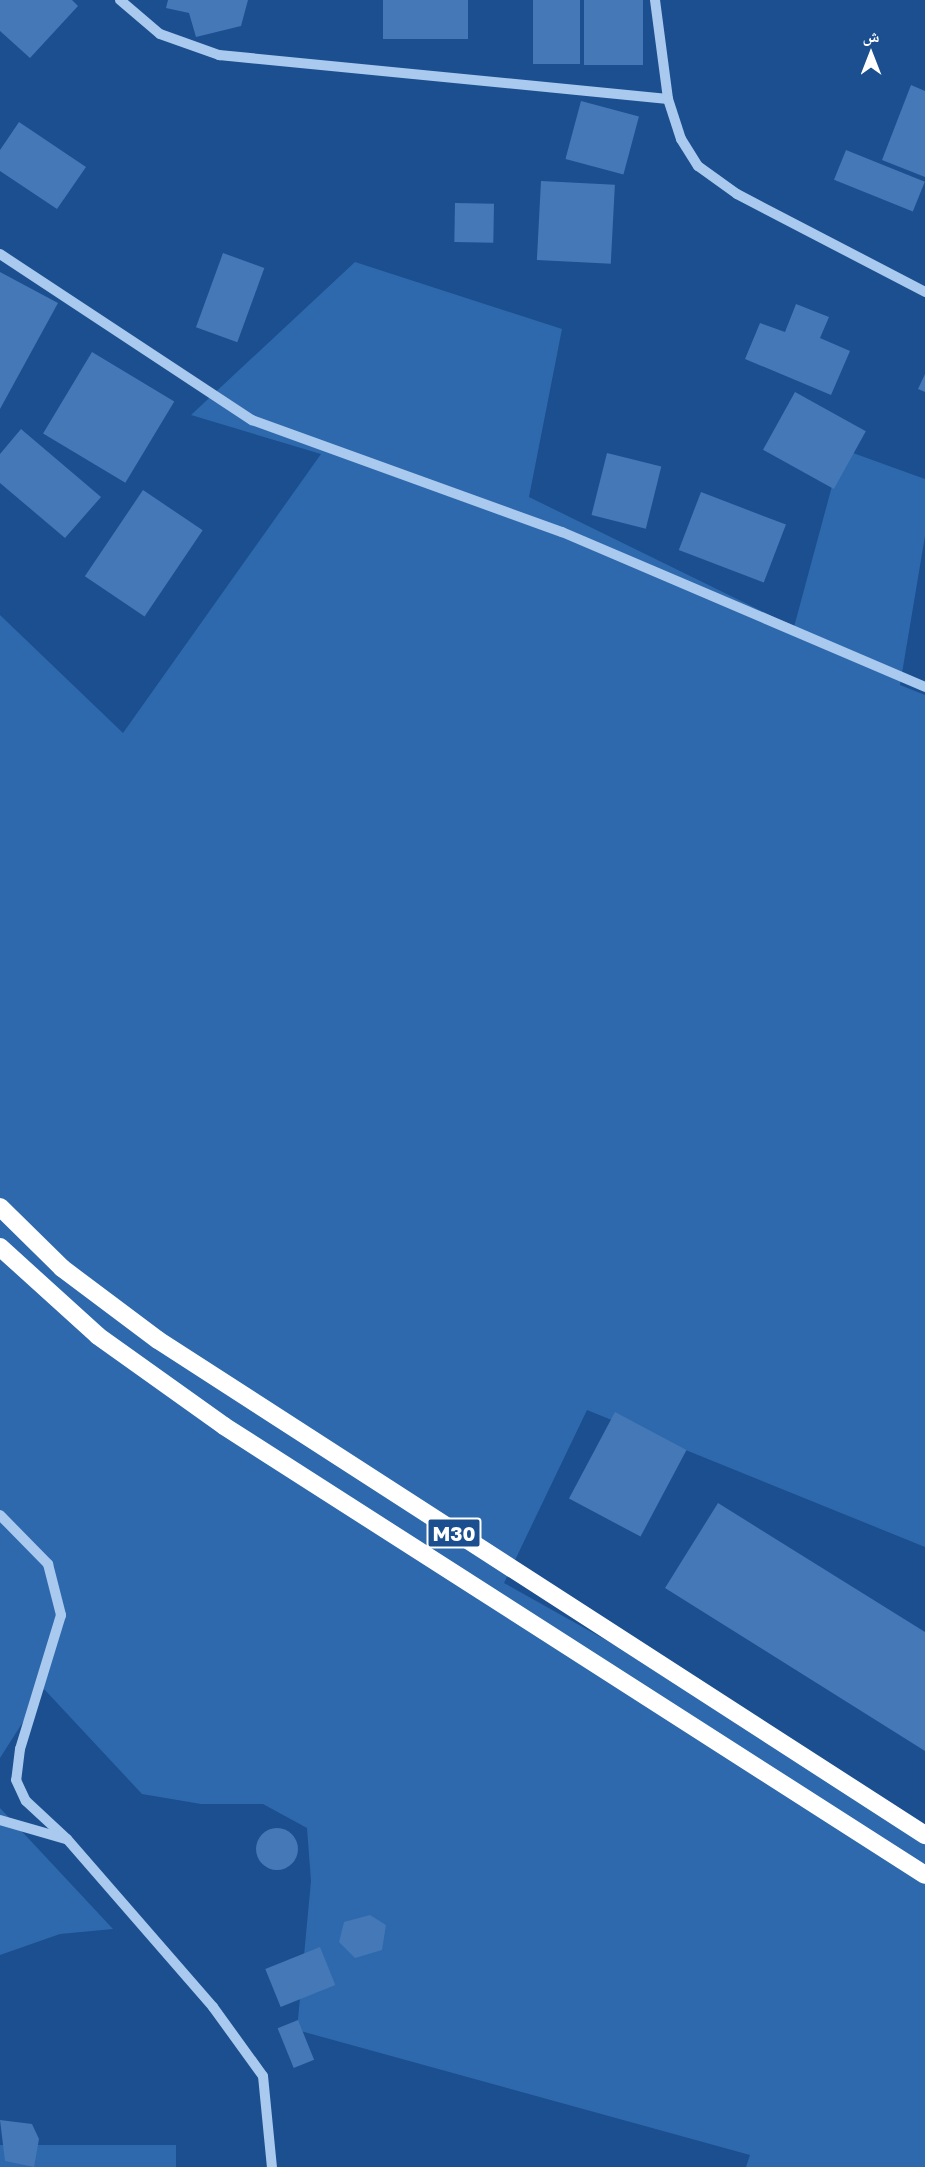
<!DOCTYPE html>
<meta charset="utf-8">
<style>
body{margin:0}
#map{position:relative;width:925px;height:2167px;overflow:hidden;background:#1b4f8f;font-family:"Golos Text","Noto Naskh Arabic",sans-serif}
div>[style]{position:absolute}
.green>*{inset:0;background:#2e69ad;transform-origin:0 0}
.building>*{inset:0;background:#4478b7;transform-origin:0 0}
.round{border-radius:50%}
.minor>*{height:10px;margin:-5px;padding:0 5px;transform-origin:5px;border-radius:5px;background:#a9c9ee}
.highway>*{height:18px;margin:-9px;padding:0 9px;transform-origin:9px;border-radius:9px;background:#fff}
span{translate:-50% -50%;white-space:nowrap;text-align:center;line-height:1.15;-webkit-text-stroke:4.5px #1b4f8f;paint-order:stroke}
.shield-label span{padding:2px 4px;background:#1b4f8f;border:2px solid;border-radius:4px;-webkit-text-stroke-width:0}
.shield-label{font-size:20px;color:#fff;font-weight:700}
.north{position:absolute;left:841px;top:24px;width:60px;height:60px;-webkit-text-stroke:4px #1b4f8f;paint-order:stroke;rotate:0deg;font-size:16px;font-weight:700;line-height:24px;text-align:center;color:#fff}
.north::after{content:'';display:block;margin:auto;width:21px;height:27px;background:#fff;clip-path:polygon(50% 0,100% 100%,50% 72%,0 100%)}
</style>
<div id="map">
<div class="green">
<div style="clip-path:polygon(355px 262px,562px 329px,529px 497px,794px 627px,842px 449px,925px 479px,925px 536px,900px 685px,925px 695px,925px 1547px,587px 1410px,504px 1583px,804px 1751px,925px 1841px,925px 2167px,746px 2167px,750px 2155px,297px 2030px,311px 1881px,307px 1828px,263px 1804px,201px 1804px,142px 1794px,44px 1689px,0 1758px,0 615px,123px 733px,321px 454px,191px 415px)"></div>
<div style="clip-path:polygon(0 1808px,113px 1929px,60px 1934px,0 1955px)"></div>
<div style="left:0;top:2145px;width:176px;height:22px"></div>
</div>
<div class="building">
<div style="clip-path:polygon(0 0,72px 0,78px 6px,30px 58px,0 31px)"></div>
<div style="clip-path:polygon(168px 0,248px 0,241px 26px,196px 37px,189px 13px,166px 8px)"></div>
<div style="left:383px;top:0;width:85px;height:39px"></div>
<div style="left:533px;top:0;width:47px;height:64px"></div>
<div style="left:584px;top:0;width:59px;height:65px"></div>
<div style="clip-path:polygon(911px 85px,925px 91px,925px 177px,882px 160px)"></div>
<div style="left:581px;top:101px;width:60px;height:60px;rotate:15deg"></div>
<div style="clip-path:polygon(19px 122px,86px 167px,57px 209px,0 171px,0 150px)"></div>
<div style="left:846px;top:150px;width:85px;height:32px;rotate:22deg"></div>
<div style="left:541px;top:181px;width:74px;height:79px;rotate:3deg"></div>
<div style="left:455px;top:203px;width:39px;height:39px;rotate:1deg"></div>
<div style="left:223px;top:253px;width:44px;height:79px;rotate:20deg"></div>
<div style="clip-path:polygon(0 272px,58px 303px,0 409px)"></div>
<div style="clip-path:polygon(796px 304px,829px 317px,820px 338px,850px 351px,831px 395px,745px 359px,760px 323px,785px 332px)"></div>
<div style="left:92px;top:352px;width:96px;height:95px;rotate:31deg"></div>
<div style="clip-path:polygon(925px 374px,925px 392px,918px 389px)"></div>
<div style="left:795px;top:392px;width:81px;height:66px;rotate:29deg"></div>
<div style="clip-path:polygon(21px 429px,101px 497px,65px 538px,0 483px,0 454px)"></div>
<div style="left:607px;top:453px;width:56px;height:64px;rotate:14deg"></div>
<div style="left:143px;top:490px;width:72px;height:104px;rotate:34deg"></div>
<div style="left:701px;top:492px;width:91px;height:62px;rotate:21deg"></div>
<div style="left:615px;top:1412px;width:81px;height:98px;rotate:28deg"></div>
<div style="clip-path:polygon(718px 1503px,925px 1632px,925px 1751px,665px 1588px)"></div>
<div class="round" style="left:256px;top:1828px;width:42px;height:42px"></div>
<div style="clip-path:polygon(370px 1915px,386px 1925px,382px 1950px,355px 1958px,339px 1942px,344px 1922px)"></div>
<div style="left:320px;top:1947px;width:41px;height:59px;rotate:68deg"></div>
<div style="left:298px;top:2020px;width:43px;height:22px;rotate:68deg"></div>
<div style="clip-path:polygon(0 2120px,32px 2124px,39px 2139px,34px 2167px,5px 2161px)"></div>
</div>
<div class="minor">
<div style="left:120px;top:0;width:52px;rotate:40.4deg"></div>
<div style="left:160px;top:34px;width:63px;rotate:19.6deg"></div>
<div style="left:219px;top:55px;width:451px;rotate:5.6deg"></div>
<div style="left:655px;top:0;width:100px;rotate:82.5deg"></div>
<div style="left:668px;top:99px;width:42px;rotate:72deg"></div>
<div style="left:681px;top:139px;width:32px;rotate:58deg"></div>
<div style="left:698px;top:166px;width:48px;rotate:35.7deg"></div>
<div style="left:737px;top:194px;width:212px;rotate:27.5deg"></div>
<div style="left:0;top:254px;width:302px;rotate:33.4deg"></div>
<div style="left:252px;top:420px;width:330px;rotate:19.9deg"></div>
<div style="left:562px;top:532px;width:395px;rotate:23.1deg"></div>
<div style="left:0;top:1515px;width:69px;rotate:45.6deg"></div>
<div style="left:48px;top:1564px;width:53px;rotate:75.7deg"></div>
<div style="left:61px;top:1615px;width:140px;rotate:107deg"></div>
<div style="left:20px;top:1749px;width:31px;rotate:97deg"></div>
<div style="left:16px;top:1780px;width:23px;rotate:65deg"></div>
<div style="left:26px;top:1801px;width:56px;rotate:42.8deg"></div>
<div style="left:67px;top:1839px;width:223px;rotate:49deg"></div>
<div style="left:213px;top:2007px;width:85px;rotate:54.1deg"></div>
<div style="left:263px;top:2076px;width:91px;rotate:84.4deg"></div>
<div style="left:0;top:1820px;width:69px;rotate:16.1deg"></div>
</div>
<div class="highway">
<div style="left:0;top:1207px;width:87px;rotate:44.5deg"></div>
<div style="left:62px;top:1268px;width:120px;rotate:36.9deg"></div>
<div style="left:158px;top:1340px;width:913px;rotate:32.84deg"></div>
<div style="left:0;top:1247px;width:132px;rotate:42.2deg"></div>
<div style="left:98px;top:1336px;width:155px;rotate:35.5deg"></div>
<div style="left:224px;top:1426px;width:832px;rotate:32.64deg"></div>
</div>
<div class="shield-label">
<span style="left:454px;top:1533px">M30</span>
</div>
<div class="north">ش</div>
</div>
